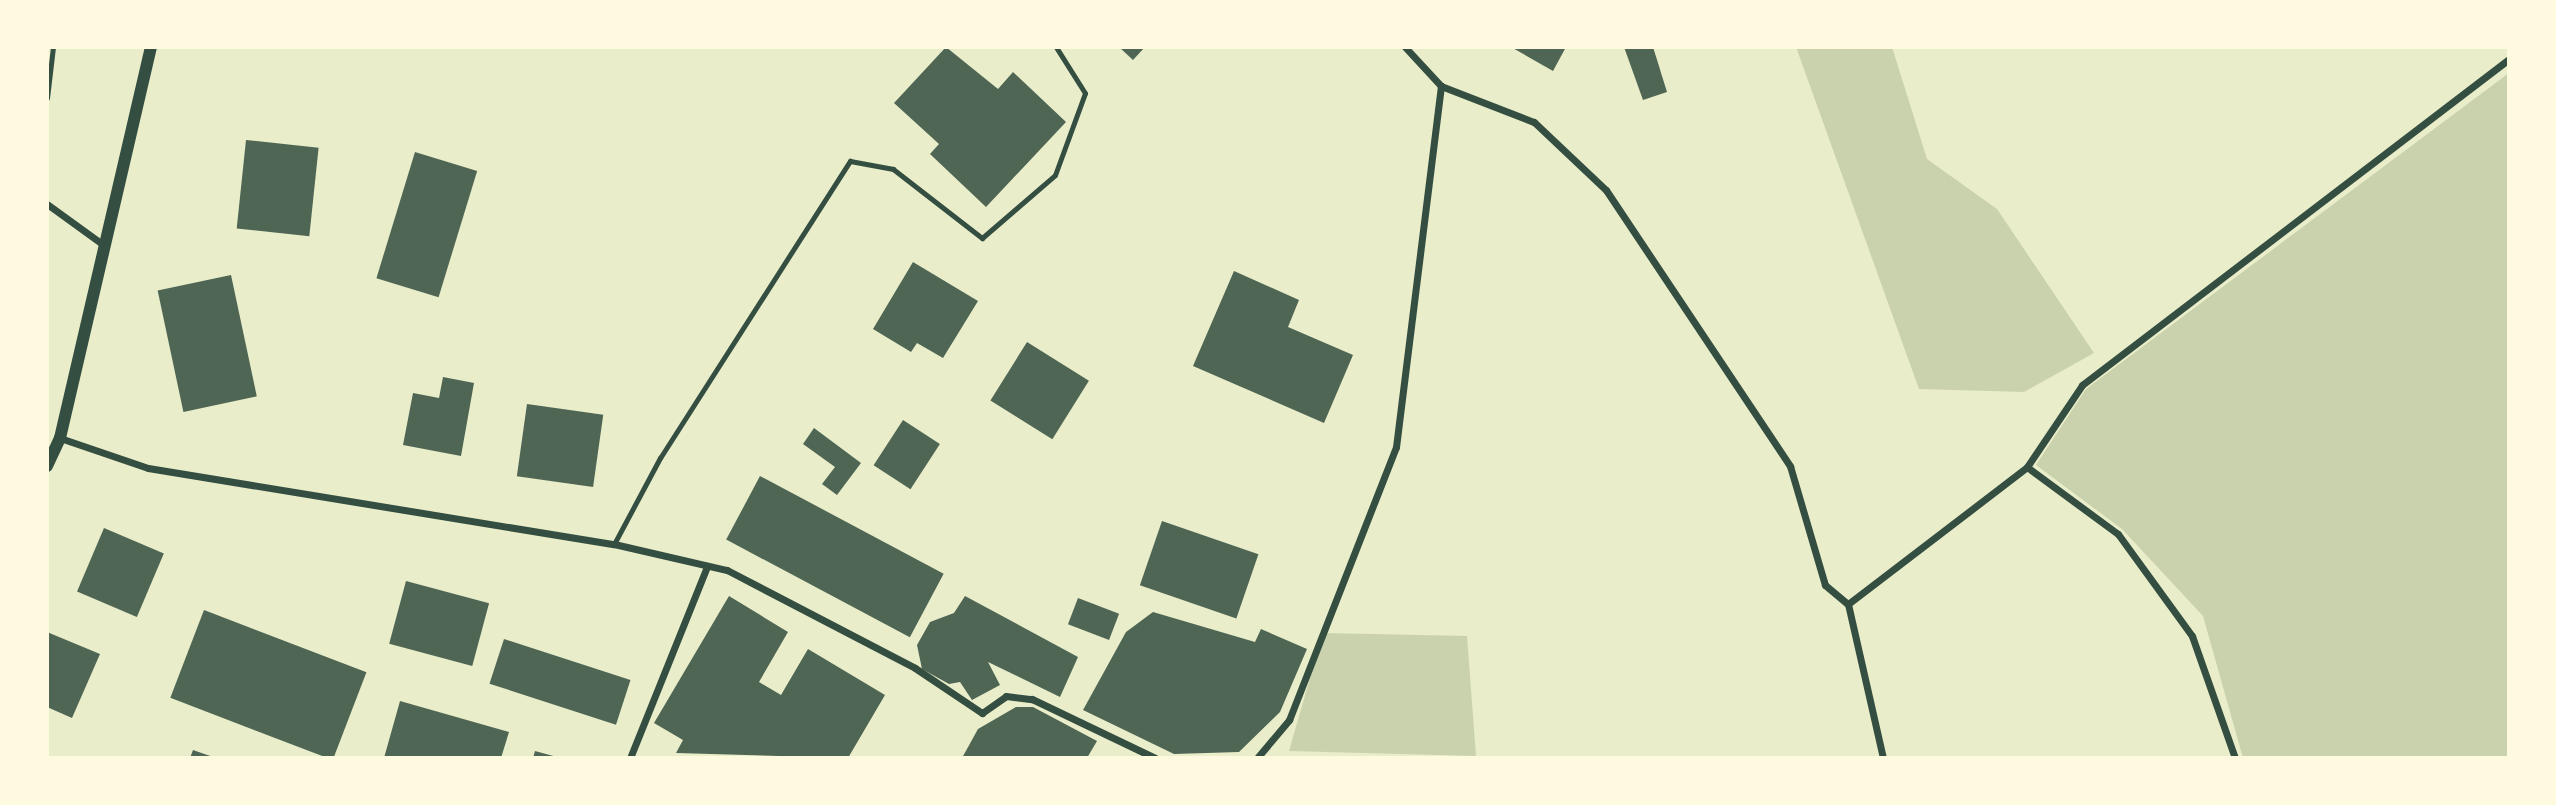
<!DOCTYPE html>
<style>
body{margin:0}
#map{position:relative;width:2556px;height:805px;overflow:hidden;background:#e9edc9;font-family:Montserrat,sans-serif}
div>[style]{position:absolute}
.green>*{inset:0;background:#cad2ad}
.building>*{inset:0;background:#4f6655;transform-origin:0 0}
.service>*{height:5px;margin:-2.5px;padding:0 2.5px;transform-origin:2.5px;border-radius:2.5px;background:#344e41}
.minor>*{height:7px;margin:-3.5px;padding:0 3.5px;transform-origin:3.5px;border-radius:3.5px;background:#344e41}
.tertiary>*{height:12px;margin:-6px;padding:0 6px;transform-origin:6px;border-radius:6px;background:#344e41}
span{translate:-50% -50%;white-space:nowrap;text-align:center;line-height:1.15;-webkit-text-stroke:5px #fefae0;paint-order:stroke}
.frame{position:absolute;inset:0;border:49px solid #fefae0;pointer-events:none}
</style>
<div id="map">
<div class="green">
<div style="clip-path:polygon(1796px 47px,1892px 47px,1927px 159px,1997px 209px,2094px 353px,2024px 392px,1919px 389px)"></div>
<div style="clip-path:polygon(2509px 73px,2509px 758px,2243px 758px,2203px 616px,2122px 529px,2036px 465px,2086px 389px)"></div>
<div style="clip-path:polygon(1323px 633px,1467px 636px,1476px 756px,1289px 751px)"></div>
</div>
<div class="building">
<div style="clip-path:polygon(946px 47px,998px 89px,1013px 72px,1066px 122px,986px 207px,930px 154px,939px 144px,894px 103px)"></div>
<div style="clip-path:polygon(1119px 47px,1145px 47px,1133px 60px)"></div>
<div style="clip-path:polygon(1511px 47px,1566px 47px,1553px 71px)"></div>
<div style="clip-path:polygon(1624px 47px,1653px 47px,1667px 92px,1643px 100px)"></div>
<div style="left:246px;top:140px;width:73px;height:89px;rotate:6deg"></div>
<div style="left:415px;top:152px;width:65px;height:132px;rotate:17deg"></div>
<div style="clip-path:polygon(913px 262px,978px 301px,943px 358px,917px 343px,911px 352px,873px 329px)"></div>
<div style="clip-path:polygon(1234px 271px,1299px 300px,1288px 327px,1353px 355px,1324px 423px,1193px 366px)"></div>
<div style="left:231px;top:275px;width:124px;height:75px;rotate:78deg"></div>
<div style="left:1027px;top:342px;width:73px;height:69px;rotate:32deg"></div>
<div style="clip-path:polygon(443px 377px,474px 383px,461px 456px,403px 445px,413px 393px,439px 398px)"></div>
<div style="left:527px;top:404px;width:77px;height:73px;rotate:8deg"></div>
<div style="left:903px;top:420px;width:44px;height:54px;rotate:33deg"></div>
<div style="clip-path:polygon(814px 428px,861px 463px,837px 495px,822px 484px,835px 467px,803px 444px)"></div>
<div style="left:760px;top:476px;width:208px;height:72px;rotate:28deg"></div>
<div style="left:1162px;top:521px;width:102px;height:68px;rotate:19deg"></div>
<div style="left:104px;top:528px;width:65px;height:69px;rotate:23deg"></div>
<div style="left:406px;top:581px;width:86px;height:65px;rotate:15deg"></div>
<div style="clip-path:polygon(729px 596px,788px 632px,759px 682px,781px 695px,808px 649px,885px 695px,848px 758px,676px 753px,683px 740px,654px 723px)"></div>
<div style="clip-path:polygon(965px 596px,1078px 657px,1060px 697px,988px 662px,1000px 685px,972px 700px,960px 682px,949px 684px,922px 669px,917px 645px,930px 622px,954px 613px)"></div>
<div style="left:1078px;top:598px;width:44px;height:28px;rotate:21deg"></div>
<div style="left:204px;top:610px;width:174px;height:94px;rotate:21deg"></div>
<div style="clip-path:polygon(1153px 612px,1255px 642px,1261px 629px,1307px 649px,1280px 712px,1239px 752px,1174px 754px,1083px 710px,1126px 632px)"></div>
<div style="clip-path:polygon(47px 632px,100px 654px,72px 718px,47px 707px)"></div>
<div style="left:504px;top:639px;width:133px;height:47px;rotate:18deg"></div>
<div style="clip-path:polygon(400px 701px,509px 732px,501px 758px,384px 758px)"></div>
<div style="clip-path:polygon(1016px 707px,1033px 707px,1097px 741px,1087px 758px,962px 758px,978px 729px)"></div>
<div style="clip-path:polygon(193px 750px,213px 757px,213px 758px,190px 758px)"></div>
<div style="clip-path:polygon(535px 751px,557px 757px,557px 758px,533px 758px)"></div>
</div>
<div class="service">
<div style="left:47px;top:98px;width:51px;rotate:-83.3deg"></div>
<div style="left:614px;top:544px;width:98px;rotate:-61.9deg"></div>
<div style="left:660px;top:458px;width:353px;rotate:-57.4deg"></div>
<div style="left:850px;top:161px;width:44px;rotate:10.5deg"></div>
<div style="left:893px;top:169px;width:113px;rotate:37.8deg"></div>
<div style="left:982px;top:238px;width:96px;rotate:-40.8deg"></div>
<div style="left:1055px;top:175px;width:87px;rotate:-69.9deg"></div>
<div style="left:1085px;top:93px;width:54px;rotate:-122.2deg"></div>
</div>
<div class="minor">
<div style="left:1405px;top:47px;width:53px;rotate:47.3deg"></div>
<div style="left:1441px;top:86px;width:100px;rotate:21.2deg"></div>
<div style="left:1534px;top:122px;width:99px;rotate:43.4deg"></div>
<div style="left:1606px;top:190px;width:332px;rotate:56.3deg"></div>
<div style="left:1790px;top:466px;width:124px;rotate:73.6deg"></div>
<div style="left:1825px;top:585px;width:30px;rotate:40deg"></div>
<div style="left:1848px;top:604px;width:158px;rotate:77.2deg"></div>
<div style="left:47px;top:204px;width:72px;rotate:35.9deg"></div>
<div style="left:60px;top:438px;width:93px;rotate:18.8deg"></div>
<div style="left:148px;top:468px;width:472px;rotate:9.3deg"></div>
<div style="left:614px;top:544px;width:116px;rotate:13deg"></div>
<div style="left:727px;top:570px;width:212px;rotate:27.5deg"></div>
<div style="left:915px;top:668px;width:81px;rotate:33.9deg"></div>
<div style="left:982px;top:713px;width:29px;rotate:-35deg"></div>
<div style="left:1006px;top:696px;width:26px;rotate:7deg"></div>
<div style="left:1032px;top:699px;width:136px;rotate:25.6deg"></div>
<div style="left:2027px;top:467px;width:113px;rotate:36.4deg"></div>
<div style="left:2118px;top:534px;width:126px;rotate:54deg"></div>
<div style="left:2192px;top:636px;width:129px;rotate:70.6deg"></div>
<div style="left:1848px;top:604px;width:225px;rotate:-37.4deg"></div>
<div style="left:2027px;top:467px;width:99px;rotate:-56.1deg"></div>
<div style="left:2082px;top:385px;width:537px;rotate:-37.36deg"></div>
<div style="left:630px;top:758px;width:207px;rotate:-68.1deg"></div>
<div style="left:1257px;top:758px;width:50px;rotate:-49.9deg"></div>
<div style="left:1289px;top:720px;width:293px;rotate:-68.6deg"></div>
<div style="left:1396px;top:447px;width:364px;rotate:-82.9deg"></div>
</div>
<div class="tertiary">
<div style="left:47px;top:466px;width:31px;rotate:-65deg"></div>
<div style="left:60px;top:438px;width:401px;rotate:-76.9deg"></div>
</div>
<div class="frame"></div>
</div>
